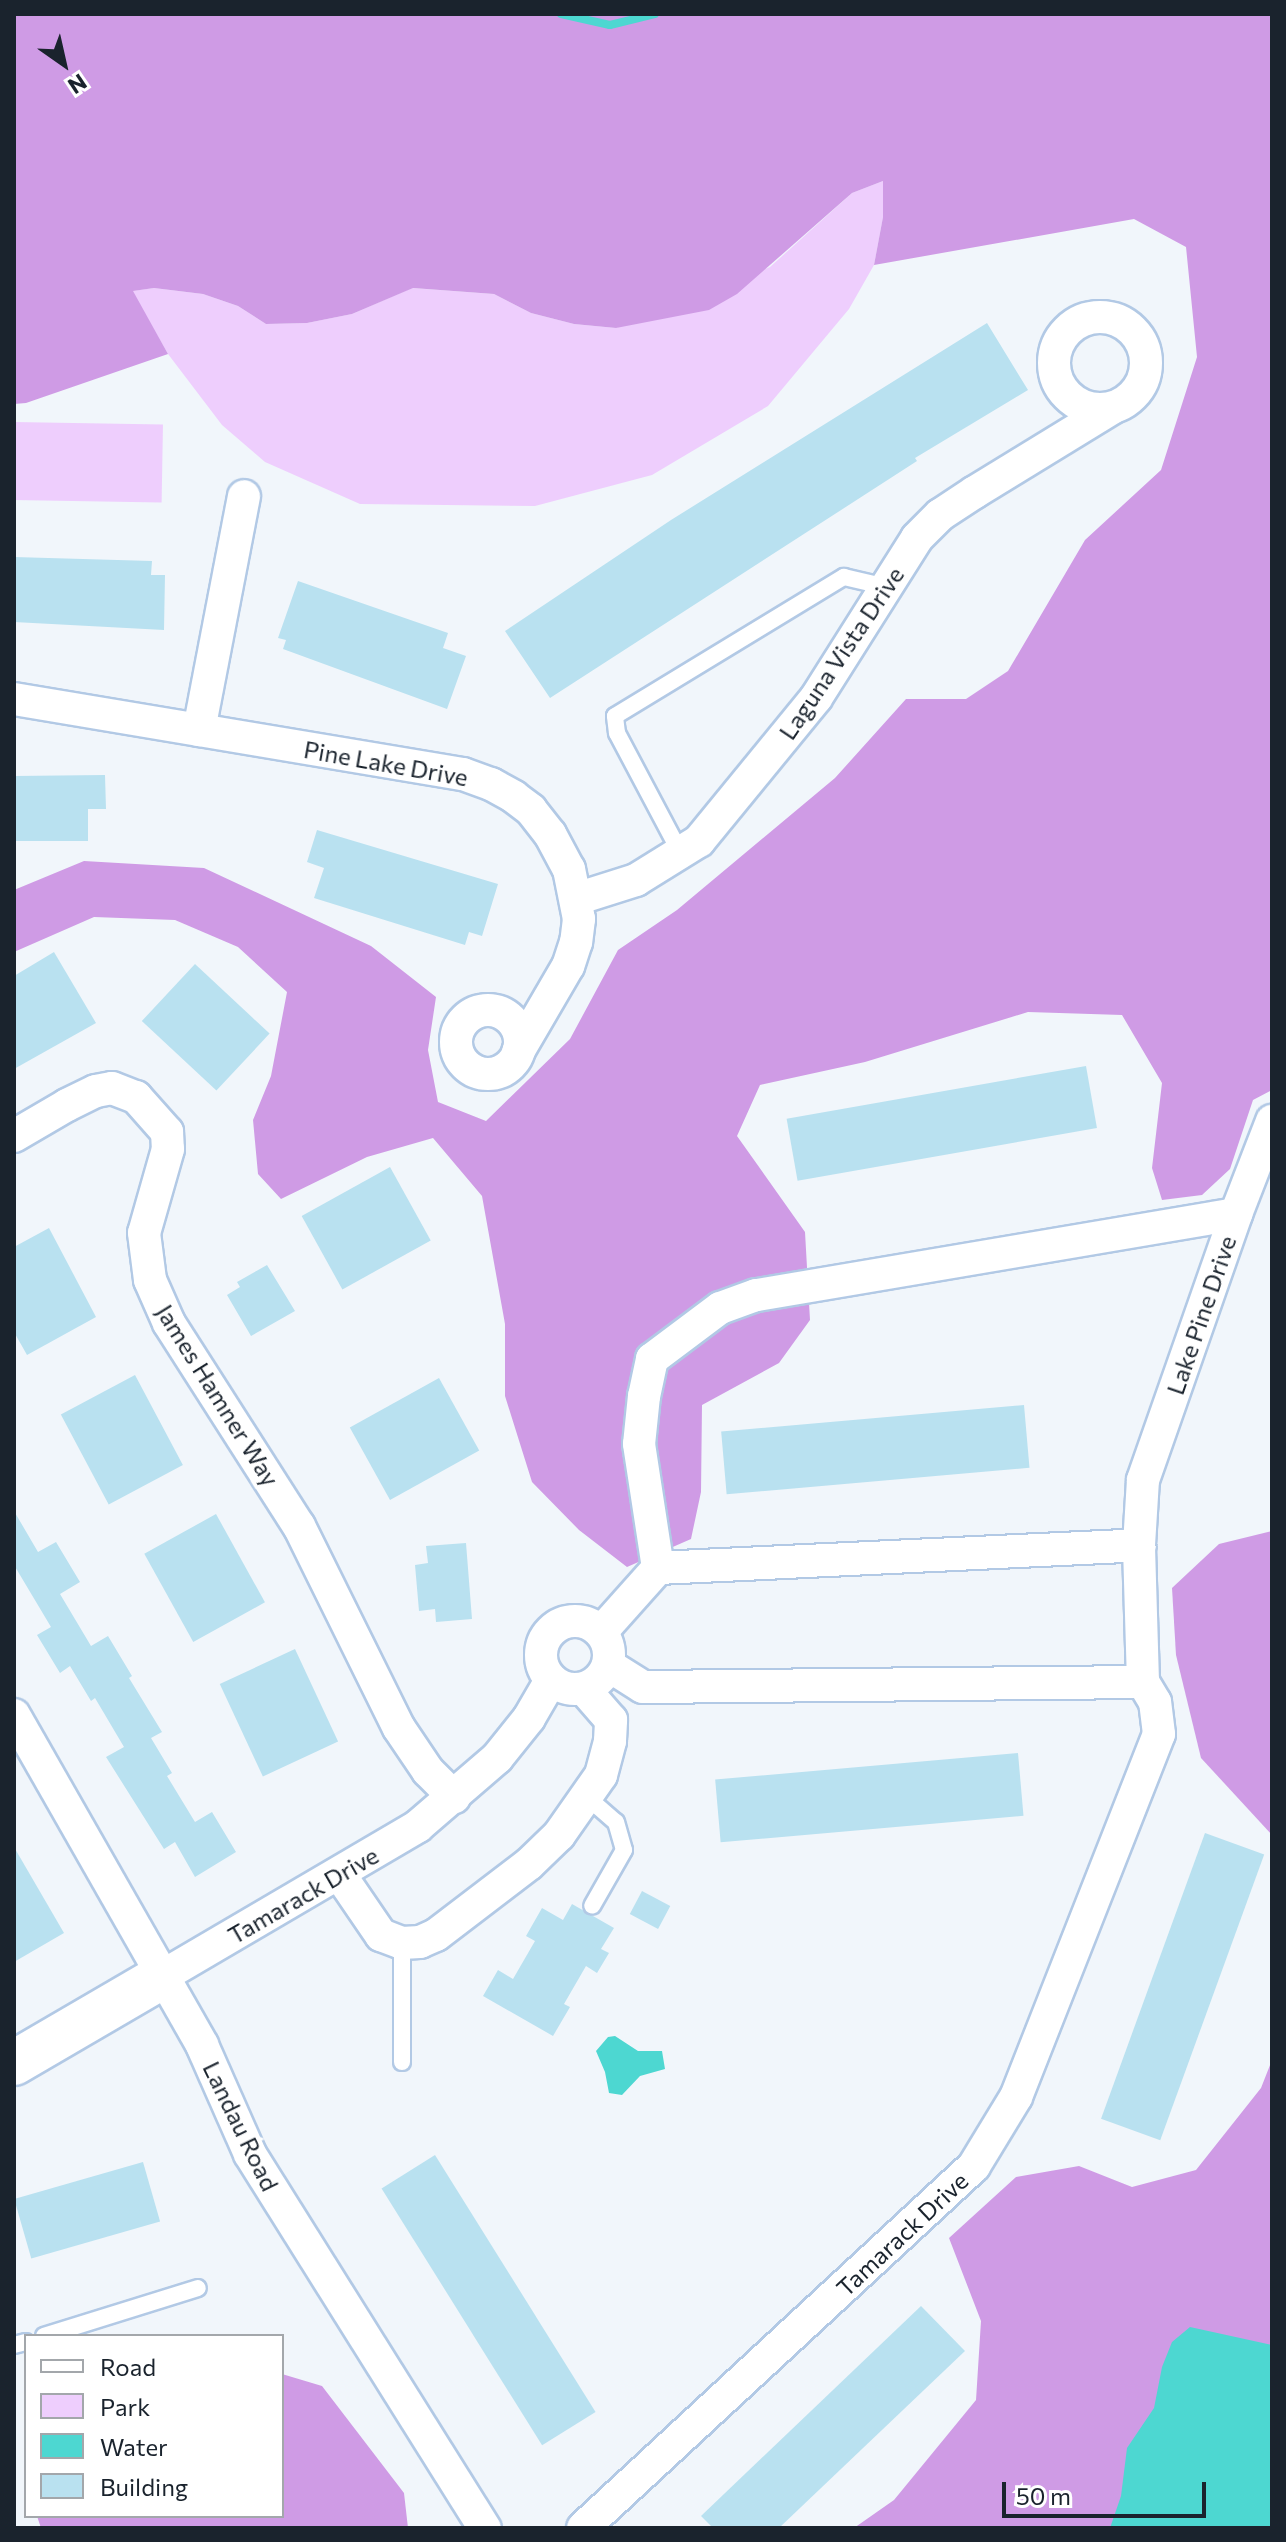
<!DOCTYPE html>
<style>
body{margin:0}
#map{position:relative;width:1286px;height:2542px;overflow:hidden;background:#f1f6fb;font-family:Commissioner,sans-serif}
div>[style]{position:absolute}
.green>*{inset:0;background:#eecefd;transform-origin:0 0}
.forest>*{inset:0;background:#cf9be5}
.water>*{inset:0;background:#4dd7d1}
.stream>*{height:8px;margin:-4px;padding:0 4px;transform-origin:4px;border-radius:4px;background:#4dd7d1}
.building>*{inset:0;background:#b9e1f0;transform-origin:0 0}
.roads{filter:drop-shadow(2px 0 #b2c9e5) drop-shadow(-2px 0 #b2c9e5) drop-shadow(0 2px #b2c9e5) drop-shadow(0 -2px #b2c9e5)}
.lane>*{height:16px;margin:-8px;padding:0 8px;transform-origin:8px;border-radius:8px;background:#fff}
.street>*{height:32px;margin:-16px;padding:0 16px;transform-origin:16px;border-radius:16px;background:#fff}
.street>.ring{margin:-16px;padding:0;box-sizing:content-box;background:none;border:32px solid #fff;border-radius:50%}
.secondary>*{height:44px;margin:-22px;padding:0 22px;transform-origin:22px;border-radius:22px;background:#fff}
span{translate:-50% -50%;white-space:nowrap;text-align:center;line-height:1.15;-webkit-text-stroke:7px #fff;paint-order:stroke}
.street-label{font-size:24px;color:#1a232d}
.frame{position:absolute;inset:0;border:16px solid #1a232d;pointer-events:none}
.legend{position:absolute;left:24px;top:2334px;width:260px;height:184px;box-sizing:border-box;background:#fff;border:2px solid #a3a7ab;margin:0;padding:10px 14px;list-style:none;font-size:24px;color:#1a232d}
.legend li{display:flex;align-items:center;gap:16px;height:40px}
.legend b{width:40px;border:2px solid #a3a7ab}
.north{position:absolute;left:24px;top:24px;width:80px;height:80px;-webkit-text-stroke:6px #fff;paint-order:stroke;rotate:146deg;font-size:22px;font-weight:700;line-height:32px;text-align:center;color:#1a232d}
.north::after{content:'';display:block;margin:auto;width:28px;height:36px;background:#1a232d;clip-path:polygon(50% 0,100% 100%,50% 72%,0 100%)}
.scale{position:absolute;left:1002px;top:2482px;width:204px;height:36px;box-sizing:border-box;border:4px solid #1a232d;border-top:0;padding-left:10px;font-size:24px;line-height:28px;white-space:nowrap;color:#1a232d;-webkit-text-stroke:6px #fff;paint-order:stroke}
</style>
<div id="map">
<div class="green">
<div style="clip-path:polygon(883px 181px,883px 217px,874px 265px,849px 309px,768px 406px,652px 475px,535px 506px,360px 504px,265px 462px,222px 425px,168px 354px,132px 291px,154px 288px,203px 294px,238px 306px,266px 324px,307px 323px,352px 314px,412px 288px,494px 294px,531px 313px,574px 324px,616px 328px,770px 267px,852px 193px)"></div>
<div style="left:14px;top:422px;width:149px;height:78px;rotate:1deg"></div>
</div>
<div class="forest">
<div style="clip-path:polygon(14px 14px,1272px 14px,1272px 1090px,1253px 1100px,1230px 1169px,1202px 1195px,1162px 1200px,1152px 1168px,1162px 1083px,1122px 1015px,1028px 1012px,865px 1062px,760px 1085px,737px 1136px,805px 1232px,810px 1320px,779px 1363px,702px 1405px,701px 1492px,691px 1539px,627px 1567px,579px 1530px,532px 1482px,505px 1396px,505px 1324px,482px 1196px,433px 1138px,367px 1157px,281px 1199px,258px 1174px,253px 1120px,271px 1076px,287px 992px,238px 947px,175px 920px,94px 917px,14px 952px,14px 890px,84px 861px,204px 868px,371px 946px,436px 997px,428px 1050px,438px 1102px,486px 1121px,570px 1039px,618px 950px,677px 910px,835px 778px,906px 699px,966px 699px,1008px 671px,1085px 540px,1161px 470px,1197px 357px,1186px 247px,1134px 219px,874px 265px,883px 217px,883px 181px,852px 193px,737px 294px,709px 310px,616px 328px,574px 324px,531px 313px,494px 294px,413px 288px,352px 314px,307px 323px,266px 324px,238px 306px,203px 294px,154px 288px,133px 291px,168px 354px,26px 403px,14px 404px)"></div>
<div style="clip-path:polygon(1272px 1531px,1272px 1835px,1201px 1758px,1176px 1655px,1172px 1588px,1219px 1544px)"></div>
<div style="clip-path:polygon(1272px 2060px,1272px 2528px,854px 2528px,894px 2500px,976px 2400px,981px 2321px,949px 2238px,1016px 2177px,1079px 2166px,1132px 2187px,1196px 2170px,1261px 2088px)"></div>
<div style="clip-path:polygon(282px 2374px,322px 2386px,404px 2493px,408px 2528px,41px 2528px,37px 2516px,282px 2516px)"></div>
</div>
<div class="water">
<div style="clip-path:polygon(615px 2036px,638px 2051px,662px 2051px,665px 2069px,640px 2076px,622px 2095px,609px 2093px,605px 2072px,596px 2051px,608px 2037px)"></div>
<div style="clip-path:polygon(1190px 2327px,1272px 2345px,1272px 2528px,1110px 2528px,1121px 2496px,1127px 2448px,1154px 2408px,1162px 2367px,1172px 2342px)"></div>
</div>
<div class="stream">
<div style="left:561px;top:14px;width:50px;rotate:12.7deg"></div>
<div style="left:610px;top:25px;width:46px;rotate:-13.7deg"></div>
</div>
<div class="building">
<div style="clip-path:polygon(987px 323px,1028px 390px,915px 458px,917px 461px,550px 698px,505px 631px,671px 520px)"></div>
<div style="clip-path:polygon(14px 557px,152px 561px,151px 575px,165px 575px,164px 630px,14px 622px)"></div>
<div style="clip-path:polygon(298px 581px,448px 633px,443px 648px,466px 656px,447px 709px,283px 649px,286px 640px,278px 638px)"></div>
<div style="clip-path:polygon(105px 775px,106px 809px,88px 809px,88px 841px,14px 841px,14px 776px)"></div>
<div style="clip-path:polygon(317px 830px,498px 884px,482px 936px,469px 932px,465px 945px,314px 898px,324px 868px,307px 862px)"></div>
<div style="clip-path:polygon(54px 952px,96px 1023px,14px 1069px,14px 976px)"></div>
<div style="left:195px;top:964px;width:102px;height:78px;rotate:43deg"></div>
<div style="left:1086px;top:1066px;width:63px;height:304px;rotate:80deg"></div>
<div style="left:390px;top:1167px;width:84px;height:101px;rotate:61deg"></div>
<div style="clip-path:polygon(49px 1228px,96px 1317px,27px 1355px,14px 1332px,14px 1247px)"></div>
<div style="clip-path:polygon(267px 1265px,295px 1311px,251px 1336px,227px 1295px,240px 1287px,237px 1282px)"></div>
<div style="left:135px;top:1375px;width:102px;height:84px;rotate:62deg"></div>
<div style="left:439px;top:1378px;width:83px;height:102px;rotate:61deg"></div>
<div style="left:1024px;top:1405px;width:63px;height:304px;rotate:85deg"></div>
<div style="clip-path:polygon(14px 1511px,38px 1552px,56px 1542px,80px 1582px,60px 1594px,91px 1646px,108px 1636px,132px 1676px,129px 1678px,162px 1732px,151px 1738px,172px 1773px,167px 1776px,195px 1822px,212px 1812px,236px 1852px,195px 1877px,175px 1842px,164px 1849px,106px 1757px,124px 1747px,95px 1698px,91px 1701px,70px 1666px,60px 1673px,37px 1635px,51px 1627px,14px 1565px)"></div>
<div style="left:216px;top:1514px;width:101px;height:82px;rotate:61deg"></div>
<div style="clip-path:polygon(466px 1543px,472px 1619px,436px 1622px,435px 1609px,419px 1611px,415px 1565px,428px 1563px,426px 1546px)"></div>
<div style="left:295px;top:1649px;width:102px;height:83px;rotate:65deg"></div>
<div style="left:1018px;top:1753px;width:63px;height:304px;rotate:85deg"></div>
<div style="left:1205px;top:1833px;width:63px;height:304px;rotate:20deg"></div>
<div style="clip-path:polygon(14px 1847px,64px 1933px,14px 1962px)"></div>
<div style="left:642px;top:1891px;width:32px;height:26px;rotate:28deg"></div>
<div style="clip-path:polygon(572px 1904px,614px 1928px,601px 1949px,609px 1953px,597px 1973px,586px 1966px,564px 2004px,570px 2007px,553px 2036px,483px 1996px,498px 1970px,513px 1979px,535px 1941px,526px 1936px,542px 1908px,563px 1920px)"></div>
<div style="left:435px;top:2155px;width:303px;height:63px;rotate:58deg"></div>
<div style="left:143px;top:2162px;width:62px;height:134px;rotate:74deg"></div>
<div style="clip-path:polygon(921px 2306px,965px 2351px,779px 2528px,713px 2528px,701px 2516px)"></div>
</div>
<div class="roads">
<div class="lane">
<div style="left:680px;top:852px;width:135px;rotate:-117.9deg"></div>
<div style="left:617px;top:733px;width:17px;rotate:-97deg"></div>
<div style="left:615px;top:716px;width:268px;rotate:-31.3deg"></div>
<div style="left:844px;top:577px;width:44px;rotate:13.1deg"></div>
<div style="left:587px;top:1797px;width:38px;rotate:41deg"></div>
<div style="left:616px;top:1822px;width:29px;rotate:74deg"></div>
<div style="left:624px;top:1850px;width:64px;rotate:119.7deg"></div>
<div style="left:402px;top:2062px;width:119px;rotate:-90deg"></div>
<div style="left:44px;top:2336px;width:161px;rotate:-17.3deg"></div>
<div style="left:14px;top:2345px;width:12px;rotate:-14deg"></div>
</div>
<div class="street">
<div class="ring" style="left:1054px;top:317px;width:60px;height:60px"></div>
<div style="left:14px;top:699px;width:455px;rotate:9.5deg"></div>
<div style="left:463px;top:774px;width:30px;rotate:20deg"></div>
<div style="left:491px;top:784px;width:26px;rotate:29deg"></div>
<div style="left:514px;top:797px;width:21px;rotate:37deg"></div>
<div style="left:531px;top:810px;width:31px;rotate:52deg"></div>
<div style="left:550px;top:834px;width:40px;rotate:62deg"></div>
<div style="left:569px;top:869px;width:51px;rotate:78.7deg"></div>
<div style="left:579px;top:919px;width:23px;rotate:97deg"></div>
<div style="left:576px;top:942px;width:25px;rotate:108deg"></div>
<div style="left:568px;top:966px;width:99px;rotate:120.2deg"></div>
<div style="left:199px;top:730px;width:238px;rotate:-79.1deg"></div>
<div style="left:576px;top:899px;width:63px;rotate:-17.6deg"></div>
<div style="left:636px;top:880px;width:74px;rotate:-31.8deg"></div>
<div style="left:699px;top:841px;width:185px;rotate:-50.7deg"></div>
<div style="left:816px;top:698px;width:189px;rotate:-57.7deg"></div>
<div style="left:917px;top:538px;width:33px;rotate:-45deg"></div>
<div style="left:940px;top:515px;width:42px;rotate:-33.3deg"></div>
<div style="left:975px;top:492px;width:161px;rotate:-31.5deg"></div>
<div class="ring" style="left:456px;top:1010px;width:32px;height:32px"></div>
<div style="left:14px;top:1136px;width:61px;rotate:-30.3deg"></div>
<div style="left:67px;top:1105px;width:32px;rotate:-26deg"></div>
<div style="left:96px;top:1091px;width:16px;rotate:-11deg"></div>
<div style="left:112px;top:1088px;width:26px;rotate:21deg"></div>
<div style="left:136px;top:1097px;width:47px;rotate:48.5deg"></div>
<div style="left:167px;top:1132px;width:17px;rotate:87deg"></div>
<div style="left:168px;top:1149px;width:87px;rotate:105.9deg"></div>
<div style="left:144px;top:1233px;width:47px;rotate:82.7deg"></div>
<div style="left:150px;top:1280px;width:47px;rotate:66.2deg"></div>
<div style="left:169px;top:1323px;width:241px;rotate:57.4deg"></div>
<div style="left:299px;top:1526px;width:225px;rotate:63.7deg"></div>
<div style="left:399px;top:1728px;width:52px;rotate:56deg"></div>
<div style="left:428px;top:1771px;width:37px;rotate:45deg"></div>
<div style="left:1236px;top:1214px;width:100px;rotate:-68.8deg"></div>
<div style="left:658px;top:1568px;width:482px;rotate:-2.7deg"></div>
<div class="ring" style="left:541px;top:1621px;width:36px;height:36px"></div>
<div style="left:608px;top:1665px;width:41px;rotate:32.2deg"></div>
<div style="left:643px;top:1687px;width:500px;rotate:-0.57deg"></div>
<div style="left:14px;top:1715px;width:380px;rotate:60.3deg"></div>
<div style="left:202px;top:2045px;width:119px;rotate:66.2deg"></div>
<div style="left:250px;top:2154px;width:442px;rotate:57.9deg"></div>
<div style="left:340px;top:1875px;width:73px;rotate:55.7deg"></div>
<div style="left:381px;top:1935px;width:22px;rotate:21deg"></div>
<div style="left:402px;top:1943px;width:18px;rotate:-3deg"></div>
<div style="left:420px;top:1942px;width:17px;rotate:-24deg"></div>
<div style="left:436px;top:1935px;width:117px;rotate:-37.4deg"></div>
<div style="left:529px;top:1864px;width:42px;rotate:-44deg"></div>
<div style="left:559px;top:1835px;width:73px;rotate:-55deg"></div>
<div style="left:601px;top:1775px;width:35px;rotate:-75deg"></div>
<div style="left:610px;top:1741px;width:21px;rotate:-87deg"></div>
<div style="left:611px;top:1720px;width:41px;rotate:-131.1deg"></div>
<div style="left:161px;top:1977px;width:298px;rotate:-30.4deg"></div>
<div style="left:418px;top:1826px;width:104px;rotate:-40.7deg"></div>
<div style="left:497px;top:1758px;width:51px;rotate:-51.3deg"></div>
<div style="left:529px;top:1718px;width:44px;rotate:-59.9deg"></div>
<div style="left:583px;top:2528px;width:533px;rotate:-42.79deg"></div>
<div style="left:974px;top:2166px;width:81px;rotate:-58.7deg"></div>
<div style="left:1016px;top:2097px;width:390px;rotate:-68.5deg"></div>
<div style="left:1159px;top:1734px;width:32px;rotate:-97deg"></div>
<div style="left:1155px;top:1702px;width:23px;rotate:-121deg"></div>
<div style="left:1143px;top:1682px;width:137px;rotate:-91.7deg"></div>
<div style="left:1139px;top:1545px;width:65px;rotate:-86.5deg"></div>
<div style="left:1143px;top:1480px;width:282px;rotate:-70.7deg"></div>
<div style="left:1236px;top:1214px;width:487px;rotate:170.4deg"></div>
<div style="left:756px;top:1295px;width:38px;rotate:160deg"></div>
<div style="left:720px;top:1308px;width:85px;rotate:143.1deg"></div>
<div style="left:652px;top:1359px;width:38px;rotate:102deg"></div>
<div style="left:644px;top:1396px;width:48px;rotate:95.9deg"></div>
<div style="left:639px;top:1444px;width:125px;rotate:81.3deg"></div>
<div style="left:658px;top:1568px;width:86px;rotate:131.7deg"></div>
</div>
<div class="secondary">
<div style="left:14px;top:2063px;width:170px;rotate:-30.3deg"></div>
</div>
</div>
<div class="street-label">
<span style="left:841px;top:653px;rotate:-56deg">Laguna Vista Drive</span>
<span style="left:386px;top:763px;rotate:10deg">Pine Lake Drive</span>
<span style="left:1201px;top:1315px;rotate:-71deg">Lake Pine Drive</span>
<span style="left:218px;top:1395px;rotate:58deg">James Hamner Way</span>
<span style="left:303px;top:1895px;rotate:-30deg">Tamarack Drive</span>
<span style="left:241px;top:2126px;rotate:64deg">Landau Road</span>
<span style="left:902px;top:2234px;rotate:-43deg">Tamarack Drive</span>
</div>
<div class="frame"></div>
<ul class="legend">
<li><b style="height:10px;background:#fff"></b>Road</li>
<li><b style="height:22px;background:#eecefd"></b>Park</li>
<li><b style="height:22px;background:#4dd7d1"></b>Water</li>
<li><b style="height:22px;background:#b9e1f0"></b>Building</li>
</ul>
<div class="north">N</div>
<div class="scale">50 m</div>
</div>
